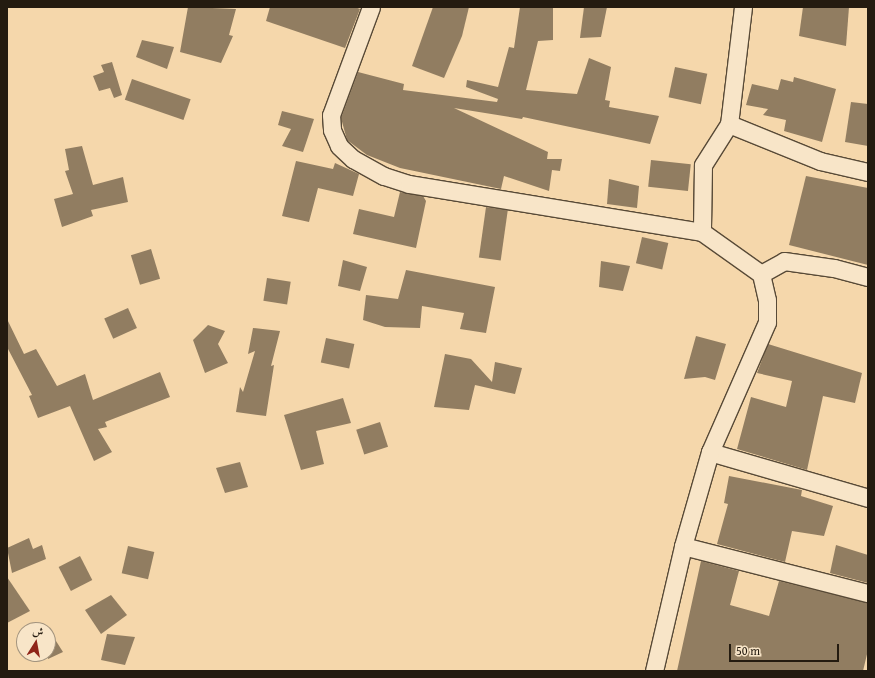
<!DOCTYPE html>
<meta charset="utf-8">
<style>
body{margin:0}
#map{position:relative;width:875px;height:678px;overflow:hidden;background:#f5d7ab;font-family:"Gentium Book Plus",Amiri,serif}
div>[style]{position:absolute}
.building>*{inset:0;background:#917d61;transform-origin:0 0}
.roads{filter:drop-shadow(1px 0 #584a37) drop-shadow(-1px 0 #584a37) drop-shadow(0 1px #584a37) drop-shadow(0 -1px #584a37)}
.minor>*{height:17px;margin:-8.5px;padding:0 8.5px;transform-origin:8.5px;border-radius:8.5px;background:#f8e5c8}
span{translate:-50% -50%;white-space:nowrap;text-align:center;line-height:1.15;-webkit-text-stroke:3.5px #f8e5c8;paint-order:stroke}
.frame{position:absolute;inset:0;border:8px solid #241b10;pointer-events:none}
.north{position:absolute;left:16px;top:622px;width:40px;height:40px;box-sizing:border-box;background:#f8e5c8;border:1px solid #a3947e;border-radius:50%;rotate:11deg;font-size:11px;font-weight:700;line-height:16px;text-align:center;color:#241b10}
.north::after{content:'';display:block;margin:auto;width:14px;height:18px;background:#8f2418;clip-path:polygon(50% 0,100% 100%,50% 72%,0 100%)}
.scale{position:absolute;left:729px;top:644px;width:110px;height:18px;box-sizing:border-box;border:2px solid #241b10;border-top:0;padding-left:5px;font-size:12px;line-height:14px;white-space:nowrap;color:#241b10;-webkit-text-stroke:3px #f8e5c8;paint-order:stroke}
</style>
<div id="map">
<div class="building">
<div style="clip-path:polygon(188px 7px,236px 9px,229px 35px,233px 36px,221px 63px,180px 52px)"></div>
<div style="clip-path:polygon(270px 7px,355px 7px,360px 9px,345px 48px,266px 21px)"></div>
<div style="clip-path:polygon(433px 7px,469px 7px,462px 36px,444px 78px,412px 66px)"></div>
<div style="clip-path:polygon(520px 7px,553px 7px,553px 40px,538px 41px,526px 90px,577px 94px,589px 58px,611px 67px,605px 100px,610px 101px,609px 107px,659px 116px,650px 144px,523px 117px,522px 119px,454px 108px,548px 152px,547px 159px,562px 159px,560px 171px,552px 170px,549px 191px,504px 176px,501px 189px,400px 168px,367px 155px,347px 140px,341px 118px,358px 72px,404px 84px,403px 90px,497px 102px,498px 99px,466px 87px,467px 80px,498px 87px,509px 47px,514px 48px)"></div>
<div style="clip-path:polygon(584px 7px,607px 7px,601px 37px,580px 38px)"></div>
<div style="clip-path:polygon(803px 7px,849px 7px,846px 46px,799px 36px)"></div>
<div style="clip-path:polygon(142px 40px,174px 47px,167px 69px,136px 57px)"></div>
<div style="clip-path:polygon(112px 62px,122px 95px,114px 98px,110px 88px,99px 91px,93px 76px,104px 72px,101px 65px)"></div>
<div style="left:675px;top:67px;width:33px;height:31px;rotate:12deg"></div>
<div style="clip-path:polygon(794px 77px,836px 89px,822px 142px,784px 131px,786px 120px,763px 115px,768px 109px,746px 105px,752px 84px,778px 90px,781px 79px,793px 82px)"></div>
<div style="left:132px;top:79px;width:62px;height:22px;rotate:19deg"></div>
<div style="clip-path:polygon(851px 102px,868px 104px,868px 146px,845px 142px)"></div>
<div style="clip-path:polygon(282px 111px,314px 119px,303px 152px,282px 146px,291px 129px,278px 125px)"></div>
<div style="clip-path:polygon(82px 146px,93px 185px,123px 177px,128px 202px,91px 210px,93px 216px,62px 227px,54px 199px,73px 194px,65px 171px,69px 170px,65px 149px)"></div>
<div style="left:651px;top:160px;width:40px;height:27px;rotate:6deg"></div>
<div style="clip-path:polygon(296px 161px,333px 169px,335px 163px,359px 174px,353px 196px,318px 188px,309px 222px,282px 216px)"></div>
<div style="clip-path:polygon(806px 176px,868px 188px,868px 265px,789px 245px)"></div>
<div style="clip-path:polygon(609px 179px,639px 186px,637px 208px,607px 204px)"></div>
<div style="clip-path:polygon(400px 192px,423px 196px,426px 201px,416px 248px,353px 234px,359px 209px,394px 217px)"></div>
<div style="left:486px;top:207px;width:22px;height:51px;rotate:8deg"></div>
<div style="left:642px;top:237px;width:27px;height:27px;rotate:13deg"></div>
<div style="left:151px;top:249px;width:31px;height:21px;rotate:73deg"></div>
<div style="clip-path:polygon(343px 260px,367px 267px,360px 291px,338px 286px)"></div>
<div style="clip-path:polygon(601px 261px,630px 266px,623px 291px,599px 287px)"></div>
<div style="clip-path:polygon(406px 270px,495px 287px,486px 333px,460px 329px,464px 313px,422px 306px,420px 328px,385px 327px,363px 320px,366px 295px,398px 299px)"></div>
<div style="left:267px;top:278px;width:24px;height:23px;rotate:9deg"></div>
<div style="left:128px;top:308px;width:22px;height:26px;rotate:66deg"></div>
<div style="clip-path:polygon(7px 319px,24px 354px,36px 349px,57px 386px,85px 374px,93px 400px,160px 372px,170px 397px,105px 422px,107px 427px,98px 429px,112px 452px,94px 461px,70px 406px,38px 418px,29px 396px,32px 395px,7px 347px)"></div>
<div style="clip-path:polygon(208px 325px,225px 331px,218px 344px,228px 363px,205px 373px,193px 340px)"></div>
<div style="clip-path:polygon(253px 328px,280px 331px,271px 366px,274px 365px,266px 416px,236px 412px,240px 387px,243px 392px,255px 351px,248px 354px)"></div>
<div style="clip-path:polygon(696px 336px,726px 344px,715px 380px,705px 377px,684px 379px)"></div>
<div style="left:326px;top:338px;width:29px;height:25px;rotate:12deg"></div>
<div style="clip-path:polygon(768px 344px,862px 373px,855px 403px,823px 396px,807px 470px,737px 449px,751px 397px,786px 407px,792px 381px,757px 373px)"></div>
<div style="clip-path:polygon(445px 354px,471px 359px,492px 382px,495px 362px,522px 368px,515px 394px,475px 385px,469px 410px,434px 407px)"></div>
<div style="clip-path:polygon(343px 398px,351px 423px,316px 431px,324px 464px,301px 470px,284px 415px)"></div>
<div style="left:380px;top:422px;width:26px;height:25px;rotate:72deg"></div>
<div style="clip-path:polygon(240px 462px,248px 487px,225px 493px,216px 468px)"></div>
<div style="clip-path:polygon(729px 476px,802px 490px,801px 496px,833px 506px,824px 536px,792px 531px,785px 562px,717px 544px,728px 504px,724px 503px)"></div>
<div style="clip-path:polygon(29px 538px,33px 549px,42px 545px,46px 559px,12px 573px,7px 548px)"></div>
<div style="clip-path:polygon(836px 545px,868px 555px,868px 583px,830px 573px)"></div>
<div style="left:128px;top:546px;width:27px;height:28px;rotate:13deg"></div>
<div style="left:80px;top:556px;width:27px;height:24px;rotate:63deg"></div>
<div style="clip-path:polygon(701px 561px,739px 571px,730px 605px,769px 616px,779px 581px,868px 603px,868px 650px,863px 671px,677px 671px)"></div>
<div style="clip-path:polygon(7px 577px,30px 611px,7px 623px)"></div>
<div style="clip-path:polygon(111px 595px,127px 615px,101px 634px,85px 610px)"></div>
<div style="clip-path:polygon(107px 634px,135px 637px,125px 665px,101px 660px)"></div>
<div style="clip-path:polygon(56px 641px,63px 652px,48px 659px,48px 645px)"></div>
</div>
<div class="roads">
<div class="minor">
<div style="left:371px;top:7px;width:115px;rotate:110.3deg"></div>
<div style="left:331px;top:115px;width:15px;rotate:86deg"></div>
<div style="left:332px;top:130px;width:17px;rotate:66deg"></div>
<div style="left:339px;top:146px;width:19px;rotate:43deg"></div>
<div style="left:353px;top:159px;width:35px;rotate:29deg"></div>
<div style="left:384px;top:176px;width:26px;rotate:18deg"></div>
<div style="left:409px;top:184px;width:297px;rotate:9.3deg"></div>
<div style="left:743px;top:7px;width:118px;rotate:96.8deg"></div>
<div style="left:729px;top:124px;width:98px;rotate:22.1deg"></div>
<div style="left:820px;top:161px;width:49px;rotate:12.9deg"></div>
<div style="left:729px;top:124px;width:49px;rotate:122.4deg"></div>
<div style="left:703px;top:165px;width:67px;rotate:90.9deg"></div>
<div style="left:702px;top:232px;width:72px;rotate:35.4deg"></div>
<div style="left:761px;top:274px;width:26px;rotate:-29deg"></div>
<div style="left:784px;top:261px;width:50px;rotate:8deg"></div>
<div style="left:834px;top:268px;width:35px;rotate:15deg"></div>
<div style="left:710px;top:452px;width:165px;rotate:16.2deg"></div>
<div style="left:683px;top:546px;width:191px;rotate:14.3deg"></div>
<div style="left:654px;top:671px;width:128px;rotate:-76.9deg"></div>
<div style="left:683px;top:546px;width:98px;rotate:-74deg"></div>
<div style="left:710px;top:452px;width:142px;rotate:-66.3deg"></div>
<div style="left:767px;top:322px;width:22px;rotate:-90deg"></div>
<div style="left:767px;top:300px;width:27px;rotate:-103deg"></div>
</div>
</div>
<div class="frame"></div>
<div class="north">ش</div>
<div class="scale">50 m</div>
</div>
